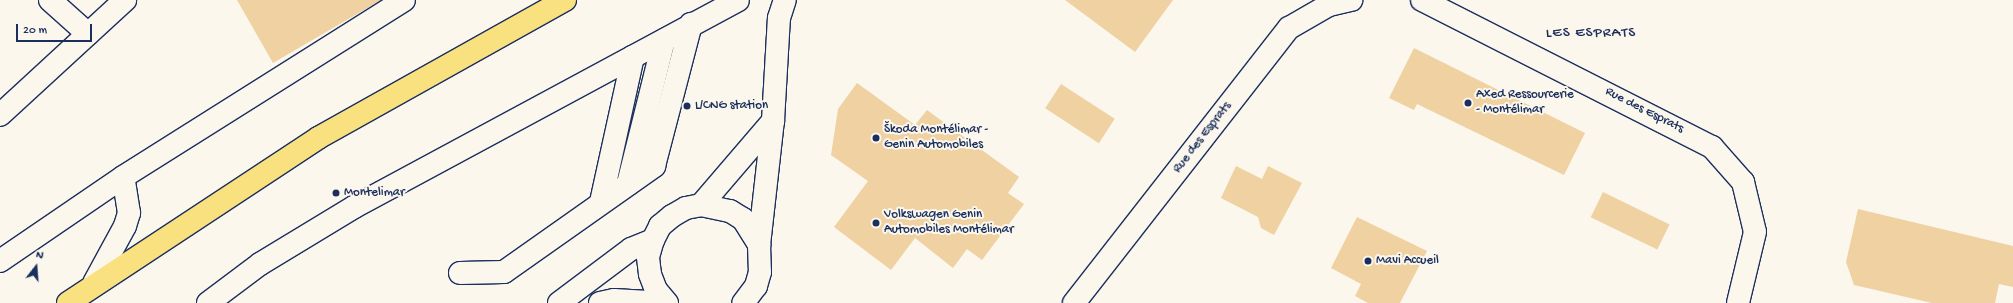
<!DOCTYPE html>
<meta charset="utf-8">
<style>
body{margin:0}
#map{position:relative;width:2013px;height:303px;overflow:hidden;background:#fbf7ec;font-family:"Gochi Hand",sans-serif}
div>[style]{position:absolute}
.building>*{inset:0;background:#efd1a2;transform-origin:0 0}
.roads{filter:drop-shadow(1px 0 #1b2f5e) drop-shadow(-1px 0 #1b2f5e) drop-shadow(0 1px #1b2f5e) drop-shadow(0 -1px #1b2f5e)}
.minor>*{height:22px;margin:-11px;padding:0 11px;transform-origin:11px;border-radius:11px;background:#fbf7ec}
.major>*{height:22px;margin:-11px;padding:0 11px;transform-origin:11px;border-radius:11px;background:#fae180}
.dots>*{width:11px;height:11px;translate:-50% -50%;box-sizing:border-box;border:2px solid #fbf7ec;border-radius:50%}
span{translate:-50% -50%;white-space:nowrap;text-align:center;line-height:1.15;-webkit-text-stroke:4px #fbf7ec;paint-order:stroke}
.poi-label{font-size:13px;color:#1b2f5e}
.left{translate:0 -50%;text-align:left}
.street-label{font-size:13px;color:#1b2f5e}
.quarter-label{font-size:15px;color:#1b2f5e;letter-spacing:1px}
.north{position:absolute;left:16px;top:247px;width:40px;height:40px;-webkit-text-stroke:3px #fbf7ec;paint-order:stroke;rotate:17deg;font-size:11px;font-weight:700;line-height:16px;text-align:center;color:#1b2f5e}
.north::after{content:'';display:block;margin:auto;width:14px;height:18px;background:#1b2f5e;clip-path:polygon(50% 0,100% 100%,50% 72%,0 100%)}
.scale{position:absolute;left:16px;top:24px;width:76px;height:18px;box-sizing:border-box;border:2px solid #1b2f5e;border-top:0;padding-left:5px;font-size:12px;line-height:14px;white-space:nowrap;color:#1b2f5e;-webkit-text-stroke:3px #fbf7ec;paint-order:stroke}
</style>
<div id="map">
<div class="building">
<div style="clip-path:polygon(237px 0,381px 0,273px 63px)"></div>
<div style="clip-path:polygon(1065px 0,1173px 0,1135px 52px)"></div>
<div style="clip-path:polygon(1414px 48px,1585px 133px,1564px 175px,1417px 104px,1414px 110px,1389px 98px)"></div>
<div style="clip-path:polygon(857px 83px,915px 125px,927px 110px,1019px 177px,1008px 193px,1024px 204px,982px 260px,967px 249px,953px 268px,915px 238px,891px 270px,834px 227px,868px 181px,831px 155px,838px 109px)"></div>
<div style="left:1061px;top:84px;width:64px;height:29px;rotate:33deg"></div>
<div style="clip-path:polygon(1236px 166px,1262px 179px,1268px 166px,1302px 183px,1274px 235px,1261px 228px,1258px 217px,1221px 198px)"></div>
<div style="left:1603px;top:192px;width:74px;height:28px;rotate:26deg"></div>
<div style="clip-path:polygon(1858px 209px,2013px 246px,2013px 287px,1999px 284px,1995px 303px,1932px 303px,1854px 285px,1846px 262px)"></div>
<div style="clip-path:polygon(1357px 217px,1427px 251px,1400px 303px,1368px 303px,1355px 296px,1361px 284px,1331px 268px)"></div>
</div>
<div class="roads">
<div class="minor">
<div style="left:50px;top:0;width:51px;rotate:41.8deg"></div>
<div style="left:1422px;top:0;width:325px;rotate:26.9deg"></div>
<div style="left:1712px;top:147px;width:47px;rotate:48.5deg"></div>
<div style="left:1743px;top:182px;width:51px;rotate:76.5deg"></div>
<div style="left:1755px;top:232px;width:73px;rotate:103.5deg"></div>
<div style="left:0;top:115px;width:170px;rotate:-42.6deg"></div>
<div style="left:628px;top:184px;width:148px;rotate:-76deg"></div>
<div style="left:601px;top:202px;width:149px;rotate:-77.6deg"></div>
<div style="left:701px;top:205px;width:111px;rotate:-49.4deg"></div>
<div style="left:759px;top:245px;width:125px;rotate:-83.6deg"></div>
<div style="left:773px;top:121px;width:103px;rotate:-86.7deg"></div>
<div style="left:779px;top:18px;width:19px;rotate:-72deg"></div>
<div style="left:0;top:261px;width:149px;rotate:-34.3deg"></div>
<div style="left:123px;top:177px;width:332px;rotate:-32.2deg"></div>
<div style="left:460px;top:273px;width:44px;rotate:-1.3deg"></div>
<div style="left:504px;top:272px;width:184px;rotate:-35.2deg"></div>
<div style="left:654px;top:166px;width:147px;rotate:-75.4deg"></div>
<div style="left:94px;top:283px;width:65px;rotate:-61.5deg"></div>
<div style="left:125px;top:226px;width:14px;rotate:-73deg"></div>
<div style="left:129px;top:213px;width:36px;rotate:-99deg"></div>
<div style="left:208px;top:303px;width:65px;rotate:-36.9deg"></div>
<div style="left:260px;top:264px;width:110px;rotate:-31.2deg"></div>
<div style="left:354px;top:207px;width:436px;rotate:-28.3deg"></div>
<div style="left:559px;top:303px;width:90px;rotate:-36.9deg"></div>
<div style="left:631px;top:249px;width:24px;rotate:-22deg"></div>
<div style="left:600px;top:303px;width:14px;rotate:-12deg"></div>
<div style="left:614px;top:300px;width:52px;rotate:3.3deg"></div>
<div style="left:667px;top:303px;width:17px;rotate:-130deg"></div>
<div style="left:656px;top:290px;width:17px;rotate:-111deg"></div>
<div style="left:650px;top:274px;width:17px;rotate:-97deg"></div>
<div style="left:648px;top:257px;width:18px;rotate:-74deg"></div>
<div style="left:653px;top:240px;width:16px;rotate:-63deg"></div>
<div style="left:660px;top:226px;width:16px;rotate:-40deg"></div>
<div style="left:672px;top:216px;width:16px;rotate:-30deg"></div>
<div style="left:686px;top:208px;width:15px;rotate:-11deg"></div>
<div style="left:701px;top:205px;width:30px;rotate:12deg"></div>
<div style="left:730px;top:211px;width:15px;rotate:32deg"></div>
<div style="left:743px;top:219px;width:31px;rotate:58deg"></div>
<div style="left:759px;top:245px;width:27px;rotate:88deg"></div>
<div style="left:760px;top:272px;width:15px;rotate:106deg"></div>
<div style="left:756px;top:286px;width:21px;rotate:127deg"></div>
<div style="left:1074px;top:303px;width:349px;rotate:-52deg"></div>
<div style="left:1289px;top:28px;width:46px;rotate:-29.9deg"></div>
<div style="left:1329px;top:5px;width:23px;rotate:-13deg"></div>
</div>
<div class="major">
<div style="left:68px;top:303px;width:300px;rotate:-33.4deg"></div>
<div style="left:318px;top:138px;width:283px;rotate:-29.2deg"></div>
</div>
</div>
<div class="dots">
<div style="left:1468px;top:103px;background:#1b2f5e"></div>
<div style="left:687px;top:106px;background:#1b2f5e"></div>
<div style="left:876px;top:138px;background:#1b2f5e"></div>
<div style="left:336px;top:193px;background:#1b2f5e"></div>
<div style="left:876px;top:223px;background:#1b2f5e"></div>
<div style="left:1368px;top:261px;background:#1b2f5e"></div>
</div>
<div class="poi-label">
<span class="left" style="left:1476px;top:103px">Axed Ressourcerie<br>- Montélimar</span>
<span class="left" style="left:695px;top:106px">L/CNG station</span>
<span class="left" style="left:884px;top:138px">Škoda Montélimar -<br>Genin Automobiles</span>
<span class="left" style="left:344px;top:193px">Montelimar</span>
<span class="left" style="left:884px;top:223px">Volkswagen Genin<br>Automobiles Montélimar</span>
<span class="left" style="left:1376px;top:261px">Mavi Accueil</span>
</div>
<div class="street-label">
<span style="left:1644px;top:111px;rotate:27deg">Rue des Esprats</span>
<span style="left:1203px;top:138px;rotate:-52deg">Rue des Esprats</span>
</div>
<div class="quarter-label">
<span style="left:1591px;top:34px">LES ESPRATS</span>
</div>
<div class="north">N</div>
<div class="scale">20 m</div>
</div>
